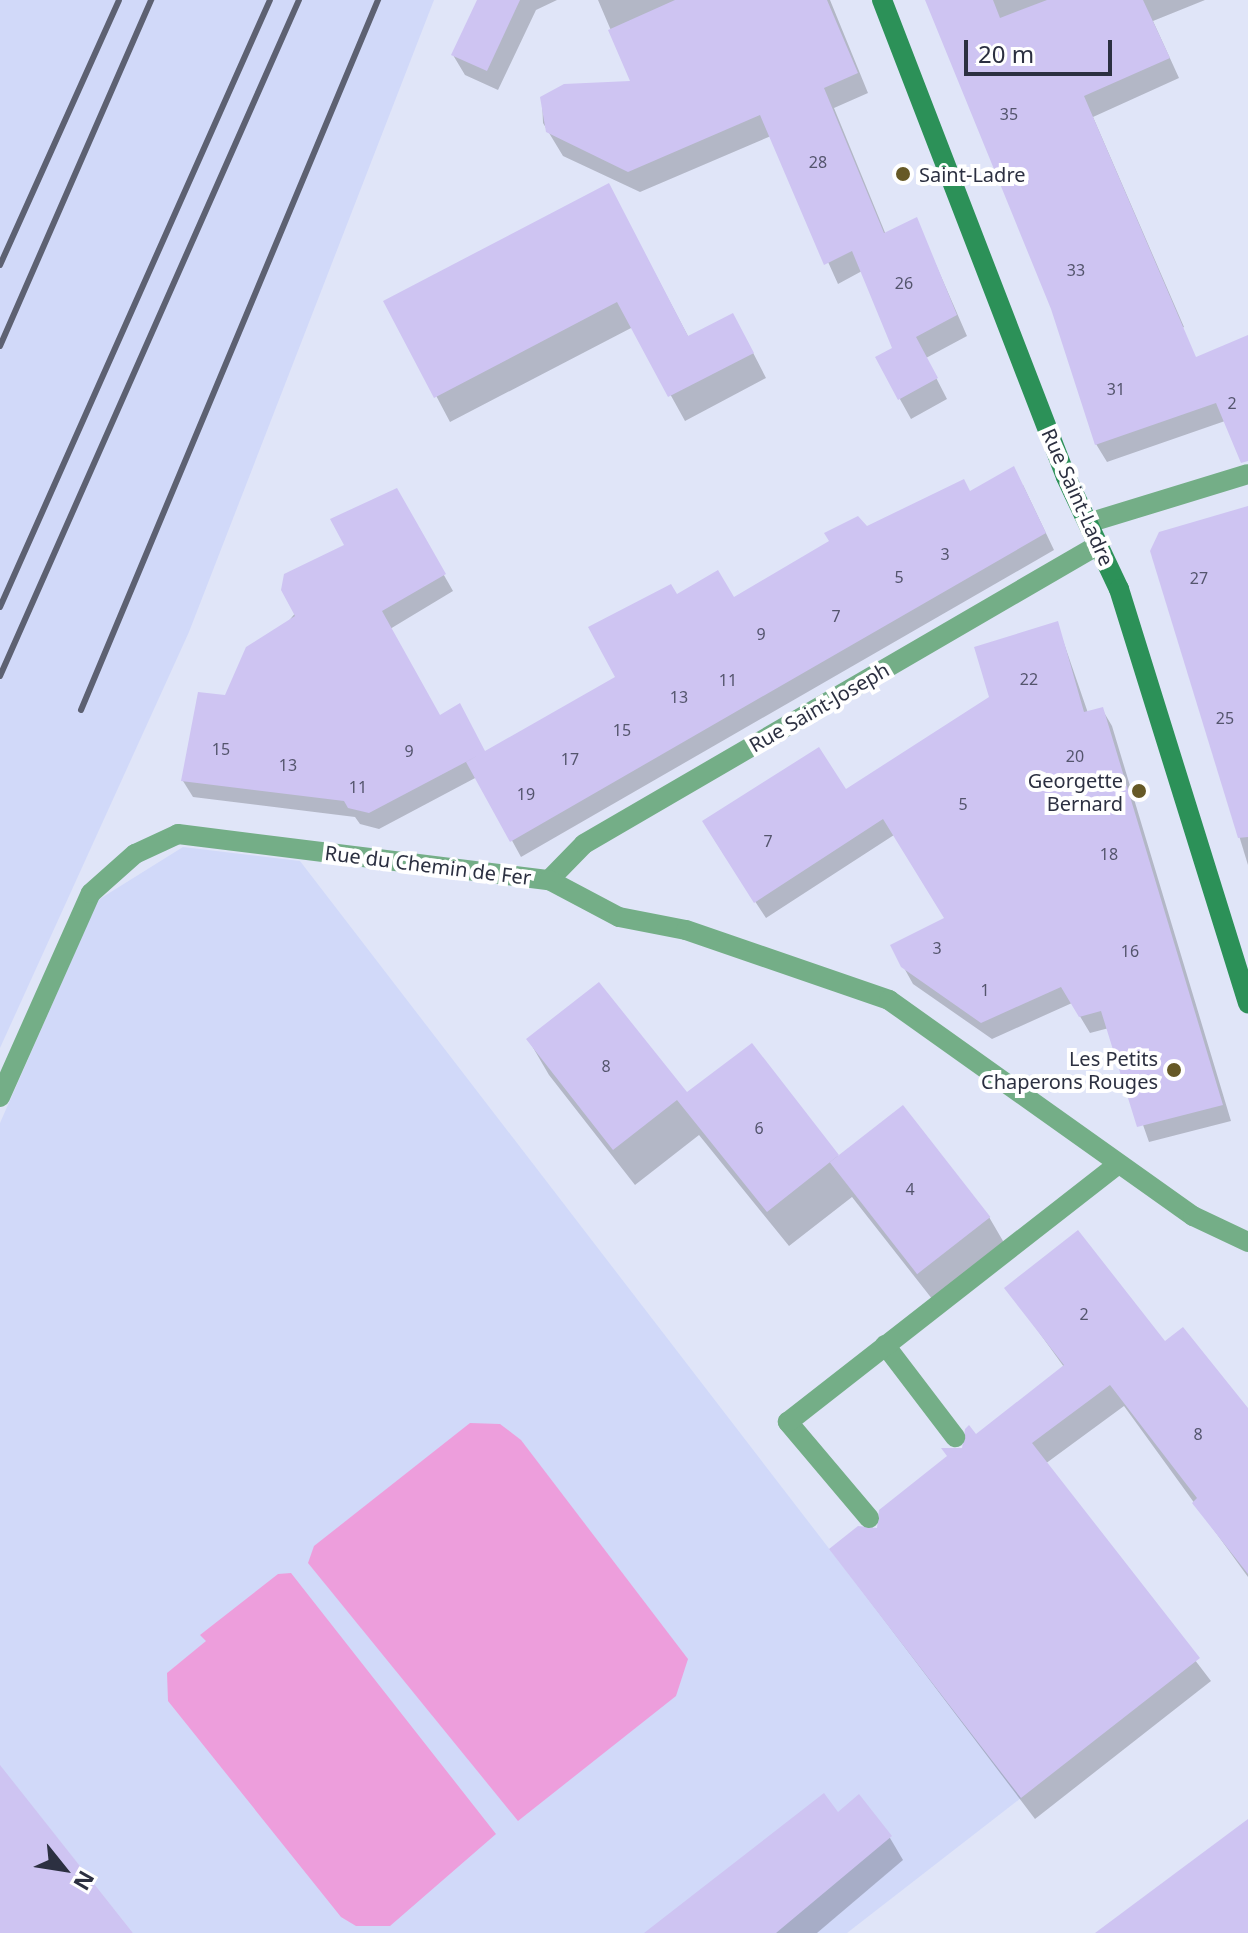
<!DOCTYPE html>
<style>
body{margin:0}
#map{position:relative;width:1248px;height:1933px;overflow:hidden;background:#e0e5f8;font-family:"Noto Sans",sans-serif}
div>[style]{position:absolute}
.built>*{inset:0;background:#d1d9f9}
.green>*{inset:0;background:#ed9edc}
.shadow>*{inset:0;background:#0003}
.building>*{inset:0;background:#cec4f2;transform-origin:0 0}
.lane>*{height:20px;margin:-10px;padding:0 10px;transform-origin:10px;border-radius:10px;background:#74ae87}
.street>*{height:20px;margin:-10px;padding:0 10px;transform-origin:10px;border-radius:10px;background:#74ae87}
.secondary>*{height:20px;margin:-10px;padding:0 10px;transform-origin:10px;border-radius:10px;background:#2c9158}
.rail>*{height:6px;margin:-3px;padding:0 3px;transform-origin:3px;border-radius:3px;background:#5d6172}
.dots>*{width:22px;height:22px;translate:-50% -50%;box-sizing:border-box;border:4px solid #fff;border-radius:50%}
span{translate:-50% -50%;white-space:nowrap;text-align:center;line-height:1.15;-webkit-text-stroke:8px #fff;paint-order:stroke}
.number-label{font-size:16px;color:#54556d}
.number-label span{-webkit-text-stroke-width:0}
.poi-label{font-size:20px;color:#2c3041}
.left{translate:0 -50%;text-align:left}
.right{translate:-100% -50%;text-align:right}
.street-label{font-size:20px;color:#2c3041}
.north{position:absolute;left:24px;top:1829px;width:80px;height:80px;-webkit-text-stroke:6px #fff;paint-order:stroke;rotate:120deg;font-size:22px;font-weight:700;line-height:32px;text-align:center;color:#2c3041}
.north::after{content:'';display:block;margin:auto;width:28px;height:36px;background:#2c3041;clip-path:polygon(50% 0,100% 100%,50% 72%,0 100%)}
.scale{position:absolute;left:964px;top:40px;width:148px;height:36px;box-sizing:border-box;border:4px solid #2c3041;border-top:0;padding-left:10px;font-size:24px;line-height:28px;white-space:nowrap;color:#2c3041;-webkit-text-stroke:6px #fff;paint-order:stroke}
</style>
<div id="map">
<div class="built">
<div style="clip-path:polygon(0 0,434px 0,189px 632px,0 1048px)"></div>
<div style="clip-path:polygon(183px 847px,300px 861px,1021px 1798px,847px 1933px,133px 1933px,0 1766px,0 1123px,98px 900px)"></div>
</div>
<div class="green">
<div style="clip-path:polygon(470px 1423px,500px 1424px,521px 1440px,688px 1659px,676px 1696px,518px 1821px,308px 1563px,314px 1546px)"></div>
<div style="clip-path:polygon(291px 1573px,496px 1834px,390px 1926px,356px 1926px,341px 1917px,168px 1701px,167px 1673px,206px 1641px,200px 1635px,278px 1574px)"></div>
</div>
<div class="shadow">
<div style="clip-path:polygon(479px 0,557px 0,536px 10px,498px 90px,465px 75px,453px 55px)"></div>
<div style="clip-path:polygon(598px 0,830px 0,868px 93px,834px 108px,886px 235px,916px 219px,967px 336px,926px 358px,947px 399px,911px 419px,877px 358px,895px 349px,862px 271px,838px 284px,771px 136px,640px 192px,563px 156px,543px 123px,542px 98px,633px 82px)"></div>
<div style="clip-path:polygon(927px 0,1205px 0,1153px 21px,1179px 78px,1093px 117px,1184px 327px,1080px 370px)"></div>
<div style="clip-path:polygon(609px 186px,689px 338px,747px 341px,766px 378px,685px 421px,633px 327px,450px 422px,386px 301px)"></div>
<div style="clip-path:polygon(1248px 351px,1248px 450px,1225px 421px,1107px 462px,1096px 444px)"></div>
<div style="clip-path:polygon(1023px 485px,1054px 550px,521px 857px,477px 777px,379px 829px,360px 824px,355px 817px,193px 797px,183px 781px,226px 697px,396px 491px,453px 591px,390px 629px,439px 718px,485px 754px,618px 678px,676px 597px,734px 600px,866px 529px,970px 494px)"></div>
<div style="clip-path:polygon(1248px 508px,1248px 865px,1152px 551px)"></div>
<div style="clip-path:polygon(1057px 623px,1088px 713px,1102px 709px,1112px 726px,1231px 1121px,1149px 1142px,1109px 1028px,1090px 1033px,1072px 1003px,992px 1039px,913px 984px,903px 966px,946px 919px,894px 835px,766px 918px,714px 839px,845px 792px,992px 698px)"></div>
<div style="clip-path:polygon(528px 1039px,686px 1095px,751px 1045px,839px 1158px,989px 1217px,1010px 1253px,940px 1309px,852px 1197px,789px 1246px,699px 1135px,635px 1185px,549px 1075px)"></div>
<div style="clip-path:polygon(1007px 1288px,1164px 1344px,1248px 1411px,1248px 1577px,1124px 1406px,1045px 1464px,1211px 1681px,1035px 1819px,831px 1550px,878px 1531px,976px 1436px,1064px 1367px)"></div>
<div style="clip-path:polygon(837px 1814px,890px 1838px,903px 1860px,817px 1933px,647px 1933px)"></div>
</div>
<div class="building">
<div style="clip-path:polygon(477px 0,520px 0,487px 71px,451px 55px)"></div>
<div style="clip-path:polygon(675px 0,827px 0,858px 73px,824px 88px,884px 233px,917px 217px,957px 315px,916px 337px,938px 378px,898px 400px,875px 357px,892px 348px,852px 251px,824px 265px,760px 115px,628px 172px,546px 132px,540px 97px,564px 84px,630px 81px,608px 30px)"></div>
<div style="clip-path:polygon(925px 0,993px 0,1000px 18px,1047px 0,1143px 0,1170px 58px,1084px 96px,1196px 357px,1248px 335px,1248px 461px,1241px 463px,1216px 403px,1095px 445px,1051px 309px)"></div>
<div style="clip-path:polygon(609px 183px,688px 336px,733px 313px,754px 353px,668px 397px,617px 302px,434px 398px,383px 301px)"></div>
<div style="clip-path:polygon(1014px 466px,1046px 533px,510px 842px,466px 762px,479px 755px,369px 813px,348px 808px,344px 801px,181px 781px,198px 692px,225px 695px,246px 647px,295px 616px,281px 590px,284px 574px,344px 545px,330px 519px,397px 488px,446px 574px,382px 611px,440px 715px,460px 703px,485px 751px,615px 677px,588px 627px,671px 584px,677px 594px,718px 570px,734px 597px,829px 541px,824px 533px,858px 516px,867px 526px,964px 479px,970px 491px)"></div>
<div style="clip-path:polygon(1248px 506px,1248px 837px,1238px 838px,1150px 551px,1159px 532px)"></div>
<div style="clip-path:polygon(1058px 621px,1084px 712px,1103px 707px,1223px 1105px,1137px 1127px,1101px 1011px,1079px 1017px,1061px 987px,981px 1023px,901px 967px,890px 945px,944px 918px,883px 819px,754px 903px,702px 821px,819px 747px,846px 789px,989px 697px,974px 647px)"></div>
<div style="clip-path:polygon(599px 982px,687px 1092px,752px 1043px,839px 1155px,767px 1212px,677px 1100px,613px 1150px,526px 1039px)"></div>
<div style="left:903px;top:1105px;width:142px;height:93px;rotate:52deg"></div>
<div style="clip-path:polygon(1078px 1230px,1165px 1341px,1183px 1327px,1248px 1408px,1248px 1574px,1192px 1503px,1197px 1498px,1110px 1385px,1032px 1443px,1200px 1658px,1021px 1798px,829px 1549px,858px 1526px,877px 1528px,879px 1510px,947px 1456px,941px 1448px,962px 1448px,965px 1429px,969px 1425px,976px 1434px,1064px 1365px,1004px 1288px)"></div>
<div style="clip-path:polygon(0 1765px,133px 1933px,0 1933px)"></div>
<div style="clip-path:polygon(824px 1793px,838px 1812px,859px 1794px,892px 1836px,776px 1933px,644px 1933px)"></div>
<div style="clip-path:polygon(1248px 1819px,1248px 1933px,1095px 1933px)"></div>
</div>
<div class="lane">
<div style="left:885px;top:1345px;width:116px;rotate:52.7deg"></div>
<div style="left:869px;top:1518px;width:126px;rotate:-130.2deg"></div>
<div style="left:788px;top:1422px;width:419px;rotate:-38deg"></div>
</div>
<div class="street">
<div style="left:1088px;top:523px;width:167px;rotate:-17deg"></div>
<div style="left:549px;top:880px;width:50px;rotate:-45.8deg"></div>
<div style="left:584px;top:844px;width:595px;rotate:-30.19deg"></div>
<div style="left:0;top:1097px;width:223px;rotate:-66deg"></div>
<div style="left:91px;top:893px;width:59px;rotate:-41.6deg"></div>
<div style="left:135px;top:854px;width:47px;rotate:-24.9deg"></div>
<div style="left:178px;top:834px;width:374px;rotate:7.1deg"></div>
<div style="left:549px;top:880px;width:79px;rotate:27.9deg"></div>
<div style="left:619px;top:917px;width:68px;rotate:11deg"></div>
<div style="left:686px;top:930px;width:215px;rotate:19deg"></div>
<div style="left:889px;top:1000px;width:373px;rotate:35.4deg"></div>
<div style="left:1193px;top:1216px;width:61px;rotate:25.3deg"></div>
</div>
<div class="secondary">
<div style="left:882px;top:0;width:511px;rotate:68.91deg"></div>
<div style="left:1066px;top:477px;width:124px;rotate:64.7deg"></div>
<div style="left:1119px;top:589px;width:434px;rotate:72.7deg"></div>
</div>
<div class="rail">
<div style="left:0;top:265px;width:290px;rotate:-65.8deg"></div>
<div style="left:0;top:346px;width:378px;rotate:-66.4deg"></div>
<div style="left:0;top:607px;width:664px;rotate:-66.02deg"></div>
<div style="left:0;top:676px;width:739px;rotate:-66.14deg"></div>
<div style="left:81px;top:710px;width:770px;rotate:-67.3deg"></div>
</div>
<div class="dots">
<div style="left:903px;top:174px;background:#665926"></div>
<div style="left:1139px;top:791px;background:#665926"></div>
<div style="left:1174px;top:1070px;background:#665926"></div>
</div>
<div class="number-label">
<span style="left:1009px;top:114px">35</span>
<span style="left:818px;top:162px">28</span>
<span style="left:1076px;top:270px">33</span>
<span style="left:904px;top:283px">26</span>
<span style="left:1116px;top:389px">31</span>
<span style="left:1232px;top:403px">2</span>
<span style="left:945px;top:554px">3</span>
<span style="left:899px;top:577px">5</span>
<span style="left:1199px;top:578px">27</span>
<span style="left:836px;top:616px">7</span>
<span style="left:761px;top:634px">9</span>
<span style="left:1029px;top:679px">22</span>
<span style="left:728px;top:680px">11</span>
<span style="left:679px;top:697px">13</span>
<span style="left:1225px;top:718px">25</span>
<span style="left:622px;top:730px">15</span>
<span style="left:221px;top:749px">15</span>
<span style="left:409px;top:751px">9</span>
<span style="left:1075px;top:756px">20</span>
<span style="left:570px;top:759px">17</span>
<span style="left:288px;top:765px">13</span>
<span style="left:358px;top:787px">11</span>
<span style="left:526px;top:794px">19</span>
<span style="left:963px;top:804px">5</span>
<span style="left:768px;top:841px">7</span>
<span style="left:1109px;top:854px">18</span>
<span style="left:937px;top:948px">3</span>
<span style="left:1130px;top:951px">16</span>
<span style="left:985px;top:990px">1</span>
<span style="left:606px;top:1066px">8</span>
<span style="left:759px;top:1128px">6</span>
<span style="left:910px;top:1189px">4</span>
<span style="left:1084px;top:1314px">2</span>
<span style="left:1198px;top:1434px">8</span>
</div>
<div class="poi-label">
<span class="left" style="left:919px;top:174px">Saint-Ladre</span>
<span class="right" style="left:1123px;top:792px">Georgette<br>Bernard</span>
<span class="right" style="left:1158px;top:1070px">Les Petits<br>Chaperons Rouges</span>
</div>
<div class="street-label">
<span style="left:1078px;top:497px;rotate:66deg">Rue Saint-Ladre</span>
<span style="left:819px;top:707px;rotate:-30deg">Rue Saint-Joseph</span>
<span style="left:428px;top:865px;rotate:7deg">Rue du Chemin de Fer</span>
</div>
<div class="north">N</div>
<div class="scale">20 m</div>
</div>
